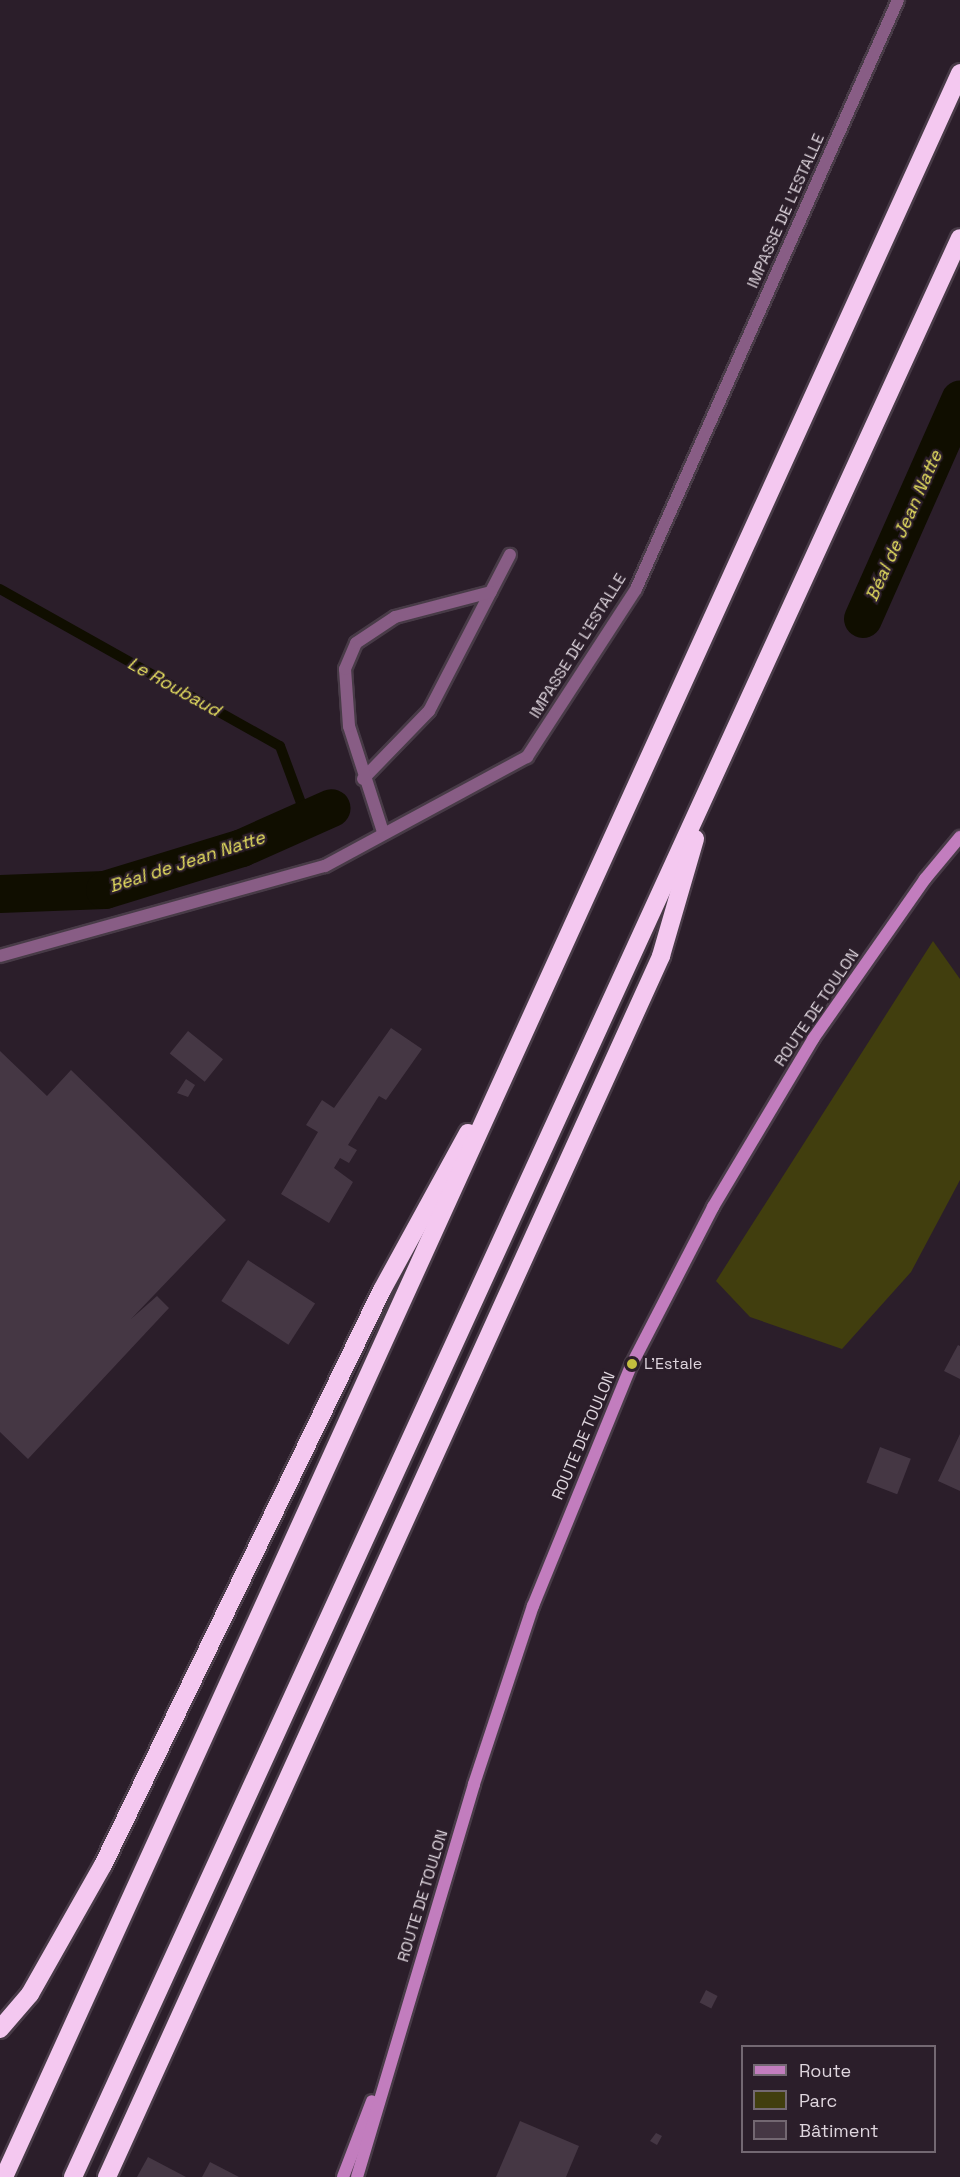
<!DOCTYPE html>
<meta charset="utf-8">
<style>
body{margin:0}
#map{position:relative;width:960px;height:2177px;overflow:hidden;background:#2b1e2a;font-family:"Space Grotesk",sans-serif}
div>[style]{position:absolute}
.green>*{inset:0;background:#413e0e}
.stream>*{height:10px;margin:-5px;padding:0 5px;transform-origin:5px;border-radius:5px;background:#100e00}
.canal>*{height:38px;margin:-19px;padding:0 19px;transform-origin:19px;border-radius:19px;background:#100e00}
.building>*{inset:0;background:#453744;transform-origin:0 0}
.roads{filter:drop-shadow(2px 0 #483b47) drop-shadow(-2px 0 #483b47) drop-shadow(0 2px #483b47) drop-shadow(0 -2px #483b47)}
.service>*{height:12px;margin:-6px;padding:0 6px;transform-origin:6px;border-radius:6px;background:#885d85}
.minor>*{height:12px;margin:-6px;padding:0 6px;transform-origin:6px;border-radius:6px;background:#885d85}
.secondary>*{height:12px;margin:-6px;padding:0 6px;transform-origin:6px;border-radius:6px;background:#c27dbe}
.motorway>*{height:18px;margin:-9px;padding:0 9px;transform-origin:9px;border-radius:9px;background:#f4c8f0}
.dots>*{width:16px;height:16px;translate:-50% -50%;box-sizing:border-box;border:3px solid #2b1e2a;border-radius:50%}
span{translate:-50% -50%;white-space:nowrap;text-align:center;line-height:1.15;-webkit-text-stroke:4.5px #2b1e2a;paint-order:stroke}
.street-label{font-size:16px;color:#dfd6de}
.poi-label{font-size:16px;color:#dfd6de}
.left{translate:0 -50%;text-align:left}
.water-label{font-size:18px;color:#e7e060;font-style:italic}
.legend{position:absolute;left:741px;top:2045px;width:195px;height:108px;box-sizing:border-box;background:#2b1e2a;border:2px solid #736872;margin:0;padding:8px 10px;list-style:none;font-size:18px;color:#dfd6de}
.legend li{display:flex;align-items:center;gap:12px;height:30px}
.legend b{width:30px;border:2px solid #736872}
</style>
<div id="map">
<div class="green">
<div style="clip-path:polygon(933px 941px,960px 979px,960px 1180px,911px 1272px,842px 1349px,750px 1317px,716px 1281px)"></div>
</div>
<div class="stream">
<div style="left:0;top:589px;width:321px;rotate:29.3deg"></div>
<div style="left:280px;top:746px;width:78px;rotate:69.7deg"></div>
</div>
<div class="canal">
<div style="left:863px;top:619px;width:240px;rotate:-66.1deg"></div>
<div style="left:0;top:894px;width:105px;rotate:-2.2deg"></div>
<div style="left:105px;top:890px;width:143px;rotate:-17deg"></div>
<div style="left:242px;top:848px;width:98px;rotate:-24deg"></div>
</div>
<div class="building">
<div style="clip-path:polygon(391px 1028px,422px 1049px,386px 1100px,379px 1096px,377px 1099px,348px 1145px,357px 1150px,349px 1163px,340px 1158px,334px 1168px,353px 1182px,329px 1223px,281px 1194px,318px 1132px,306px 1125px,322px 1100px,334px 1108px)"></div>
<div style="left:188px;top:1031px;width:45px;height:29px;rotate:39deg"></div>
<div style="clip-path:polygon(0 1051px,47px 1096px,71px 1070px,226px 1220px,131px 1319px,157px 1296px,169px 1308px,28px 1459px,0 1432px)"></div>
<div style="clip-path:polygon(186px 1079px,195px 1085px,188px 1097px,177px 1093px)"></div>
<div style="left:248px;top:1260px;width:80px;height:49px;rotate:33deg"></div>
<div style="clip-path:polygon(958px 1345px,960px 1346px,960px 1379px,944px 1371px)"></div>
<div style="clip-path:polygon(960px 1434px,960px 1491px,938px 1481px)"></div>
<div style="left:880px;top:1447px;width:33px;height:38px;rotate:21deg"></div>
<div style="left:706px;top:1990px;width:13px;height:14px;rotate:27deg"></div>
<div style="clip-path:polygon(520px 2121px,579px 2146px,566px 2177px,496px 2177px)"></div>
<div style="clip-path:polygon(656px 2133px,662px 2136px,657px 2145px,650px 2141px)"></div>
<div style="clip-path:polygon(148px 2157px,186px 2177px,137px 2177px)"></div>
<div style="clip-path:polygon(210px 2162px,239px 2177px,202px 2177px)"></div>
</div>
<div class="roads">
<div class="service">
<div style="left:363px;top:779px;width:95px;rotate:-45.9deg"></div>
<div style="left:429px;top:711px;width:176px;rotate:-62.6deg"></div>
<div style="left:383px;top:832px;width:111px;rotate:-107.8deg"></div>
<div style="left:349px;top:726px;width:57px;rotate:-94deg"></div>
<div style="left:345px;top:669px;width:28px;rotate:-67deg"></div>
<div style="left:356px;top:643px;width:47px;rotate:-33.7deg"></div>
<div style="left:395px;top:617px;width:99px;rotate:-14.6deg"></div>
</div>
<div class="minor">
<div style="left:0;top:956px;width:337px;rotate:-15.5deg"></div>
<div style="left:325px;top:866px;width:230px;rotate:-28.4deg"></div>
<div style="left:527px;top:757px;width:200px;rotate:-57deg"></div>
<div style="left:636px;top:589px;width:645px;rotate:-66.02deg"></div>
</div>
<div class="secondary">
<div style="left:343px;top:2177px;width:81px;rotate:-69.1deg"></div>
<div style="left:357px;top:2177px;width:410px;rotate:-73.4deg"></div>
<div style="left:474px;top:1784px;width:188px;rotate:-71.7deg"></div>
<div style="left:533px;top:1606px;width:261px;rotate:-67.8deg"></div>
<div style="left:632px;top:1364px;width:177px;rotate:-62.7deg"></div>
<div style="left:713px;top:1207px;width:196px;rotate:-59.2deg"></div>
<div style="left:813px;top:1039px;width:195px;rotate:-55deg"></div>
<div style="left:925px;top:879px;width:55px;rotate:-50.2deg"></div>
</div>
<div class="motorway">
<div style="left:0;top:2029px;width:46px;rotate:-49.4deg"></div>
<div style="left:30px;top:1994px;width:148px;rotate:-60.5deg"></div>
<div style="left:103px;top:1865px;width:639px;rotate:-64.12deg"></div>
<div style="left:382px;top:1290px;width:179px;rotate:-61.3deg"></div>
<div style="left:4px;top:2177px;width:2311px;rotate:-65.56deg"></div>
<div style="left:73px;top:2177px;width:2132px;rotate:-65.42deg"></div>
<div style="left:107px;top:2177px;width:1341px;rotate:-65.59deg"></div>
<div style="left:661px;top:956px;width:122px;rotate:-73.8deg"></div>
</div>
</div>
<div class="dots">
<div style="left:632px;top:1364px;background:#c3bd3e"></div>
</div>
<div class="street-label">
<span style="left:786px;top:211px;rotate:-66deg">IMPASSE DE L'ESTALLE</span>
<span style="left:578px;top:646px;rotate:-58deg">IMPASSE DE L'ESTALLE</span>
<span style="left:817px;top:1008px;rotate:-56deg">ROUTE DE TOULON</span>
<span style="left:584px;top:1436px;rotate:-67deg">ROUTE DE TOULON</span>
<span style="left:423px;top:1896px;rotate:-73deg">ROUTE DE TOULON</span>
</div>
<div class="poi-label">
<span class="left" style="left:644px;top:1364px">L'Estale</span>
</div>
<div class="water-label">
<span style="left:904px;top:526px;rotate:-66deg">Béal de Jean Natte</span>
<span style="left:174px;top:687px;rotate:29deg">Le Roubaud</span>
<span style="left:187px;top:862px;rotate:-18deg">Béal de Jean Natte</span>
</div>
<ul class="legend">
<li><b style="height:8px;background:#c27dbe"></b>Route</li>
<li><b style="height:16px;background:#413e0e"></b>Parc</li>
<li><b style="height:16px;background:#453744"></b>Bâtiment</li>
</ul>
</div>
